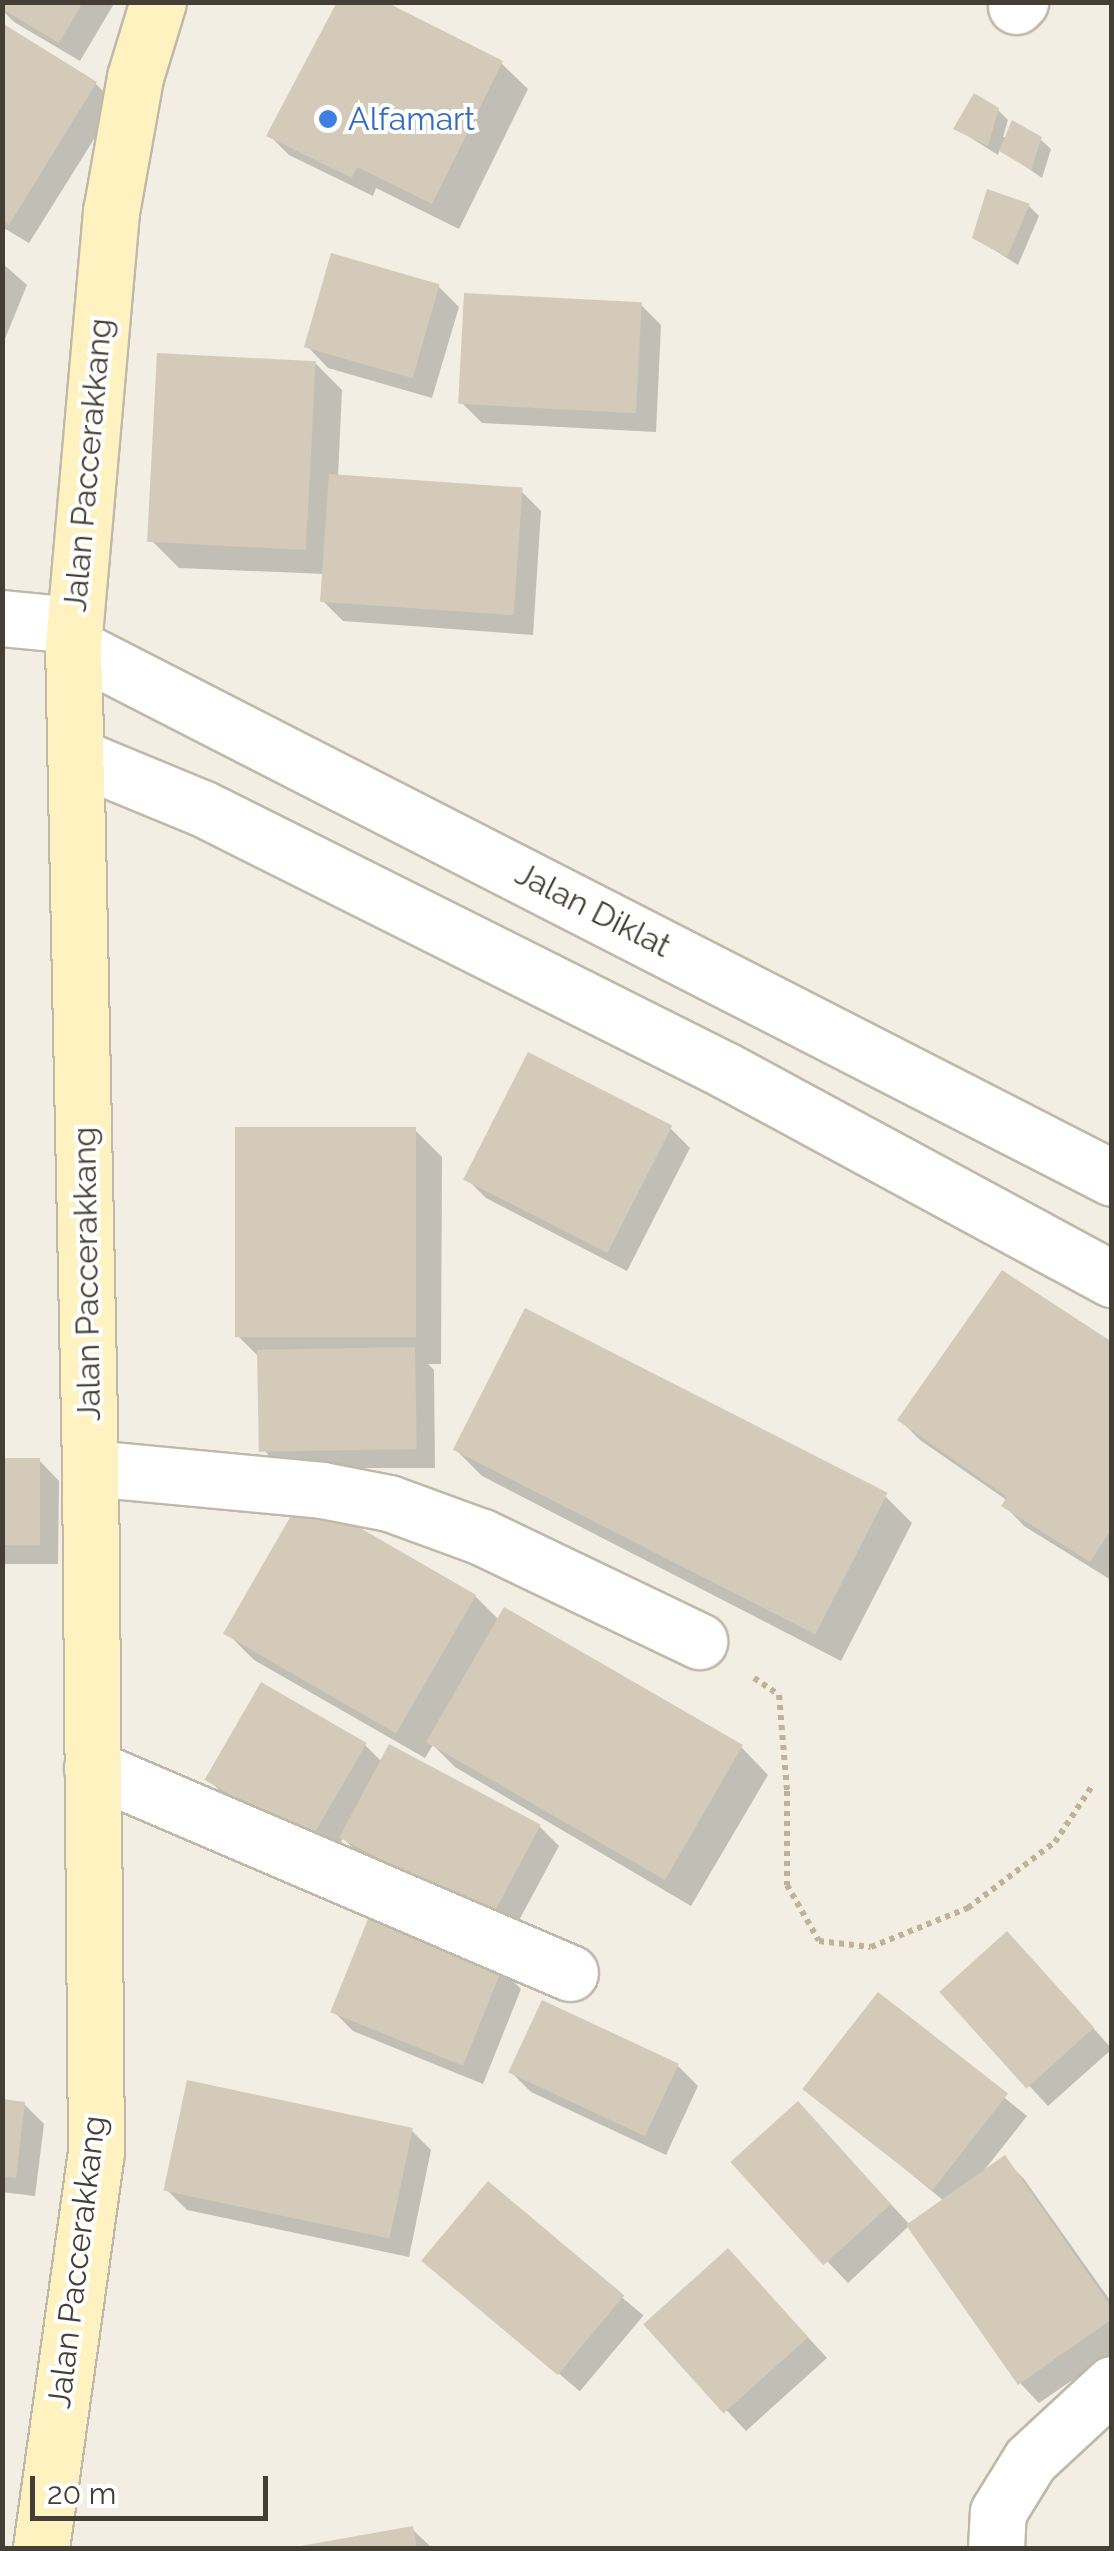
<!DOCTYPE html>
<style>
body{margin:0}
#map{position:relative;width:1114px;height:2551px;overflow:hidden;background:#f2eee4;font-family:Raleway,sans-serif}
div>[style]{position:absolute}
.shadow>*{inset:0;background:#0003;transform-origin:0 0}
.building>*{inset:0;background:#d4cab9;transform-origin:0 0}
.path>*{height:6px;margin-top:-3px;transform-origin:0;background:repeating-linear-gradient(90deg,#bfb297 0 5px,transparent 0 10px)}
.roads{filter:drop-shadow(2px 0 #c0b9a9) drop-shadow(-2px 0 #c0b9a9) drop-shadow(0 2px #c0b9a9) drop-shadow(0 -2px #c0b9a9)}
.street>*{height:55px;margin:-27.5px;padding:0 27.5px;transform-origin:27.5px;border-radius:27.5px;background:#fff}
.secondary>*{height:55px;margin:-27.5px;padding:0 27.5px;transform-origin:27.5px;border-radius:27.5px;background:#fff2c1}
.dots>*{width:28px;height:28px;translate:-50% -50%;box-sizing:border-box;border:5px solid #fff;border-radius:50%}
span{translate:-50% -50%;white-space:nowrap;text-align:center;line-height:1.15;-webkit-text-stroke:8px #fff;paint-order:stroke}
.shop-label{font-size:32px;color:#366cbe}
.left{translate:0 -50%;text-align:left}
.street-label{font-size:32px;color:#443e34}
.frame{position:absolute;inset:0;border:5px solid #443e34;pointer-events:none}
.scale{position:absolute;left:30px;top:2476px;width:238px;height:45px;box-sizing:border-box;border:5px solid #443e34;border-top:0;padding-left:12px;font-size:30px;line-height:35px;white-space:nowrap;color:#443e34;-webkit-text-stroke:8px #fff;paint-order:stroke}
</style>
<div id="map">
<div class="shadow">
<div style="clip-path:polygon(2px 2px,115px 2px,80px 61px,14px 22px,2px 10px)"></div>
<div style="clip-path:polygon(2px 26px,96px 84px,116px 104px,29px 243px,2px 227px)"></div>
<div style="clip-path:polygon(501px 63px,528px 89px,459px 229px,376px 188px,373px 196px,289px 155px,269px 135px)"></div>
<div style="clip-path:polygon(998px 110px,1008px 120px,1003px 137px,1040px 139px,1051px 149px,1042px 178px,1000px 149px,998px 155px,957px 129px)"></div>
<div style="clip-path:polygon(1029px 206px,1039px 216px,1018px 265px,975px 238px)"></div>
<div style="clip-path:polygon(2px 263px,27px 285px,2px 346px)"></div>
<div style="clip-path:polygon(439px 287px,459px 307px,432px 398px,328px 368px,308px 347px)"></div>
<div style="clip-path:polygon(641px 305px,661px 325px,656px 432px,482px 423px,462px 403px)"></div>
<div style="clip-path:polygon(315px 363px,342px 390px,338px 477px,521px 491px,541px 511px,533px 635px,343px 621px,323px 601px,325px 574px,179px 568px,152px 541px)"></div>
<div style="clip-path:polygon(670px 1128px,690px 1148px,627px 1271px,486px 1198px,466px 1178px)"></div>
<div style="clip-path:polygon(415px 1130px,442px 1157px,441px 1364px,428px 1364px,434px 1370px,435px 1468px,281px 1468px,261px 1447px,260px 1358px,238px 1336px)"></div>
<div style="clip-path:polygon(1112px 1343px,1112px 1579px,1111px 1580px,1024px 1526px,1005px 1506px,1008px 1501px,920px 1440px,900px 1420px)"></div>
<div style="clip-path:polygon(456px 1450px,886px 1497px,912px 1523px,841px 1661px,482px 1476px)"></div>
<div style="clip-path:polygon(2px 1460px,39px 1460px,59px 1481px,58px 1564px,2px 1564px)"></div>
<div style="clip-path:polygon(475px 1596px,499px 1620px,742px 1748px,768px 1775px,691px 1906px,455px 1767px,433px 1745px,425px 1758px,254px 1660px,227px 1633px)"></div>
<div style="clip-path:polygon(365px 1745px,382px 1762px,539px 1826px,559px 1846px,510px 1937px,362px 1857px,343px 1838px,331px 1859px,228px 1799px,208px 1779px)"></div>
<div style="clip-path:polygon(1027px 1954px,1112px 2049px,1048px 2106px,942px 1992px)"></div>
<div style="clip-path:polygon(501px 1969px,521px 1989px,483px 2084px,353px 2031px,333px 2011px)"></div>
<div style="clip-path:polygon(879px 1995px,1027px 2116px,982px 2173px,1004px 2159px,1024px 2179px,1112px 2303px,1112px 2353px,1039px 2403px,1020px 2383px,909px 2226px,848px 2283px,734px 2164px,818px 2125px,910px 2225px,944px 2201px,806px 2088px)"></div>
<div style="clip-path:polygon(678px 2066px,698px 2086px,666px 2155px,531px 2092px,511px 2072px)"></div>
<div style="clip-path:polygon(2px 2101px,24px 2104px,44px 2124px,35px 2196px,2px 2192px)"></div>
<div style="clip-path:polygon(411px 2130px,431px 2150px,409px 2257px,187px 2210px,167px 2190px)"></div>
<div style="left:488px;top:2185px;width:203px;height:99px;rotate:40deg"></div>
<div style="clip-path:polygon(747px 2271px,827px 2358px,746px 2431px,646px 2324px)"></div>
<div style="clip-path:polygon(412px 2529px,432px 2548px,298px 2548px)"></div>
</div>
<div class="building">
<div style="clip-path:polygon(2px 2px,83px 2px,59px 43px,2px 9px)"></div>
<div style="clip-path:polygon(337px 2px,386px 2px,503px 61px,432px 204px,357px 167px,352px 178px,266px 136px)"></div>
<div style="clip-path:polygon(2px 23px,97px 82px,9px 225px,2px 221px)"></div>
<div style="clip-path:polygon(974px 93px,999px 108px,988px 146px,953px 129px)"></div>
<div style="clip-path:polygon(1012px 120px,1042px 137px,1031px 170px,999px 151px)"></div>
<div style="clip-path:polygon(987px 189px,1030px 204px,1007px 257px,972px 238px)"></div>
<div style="left:331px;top:253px;width:113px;height:98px;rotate:16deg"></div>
<div style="left:464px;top:293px;width:178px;height:111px;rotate:3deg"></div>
<div style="left:157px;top:353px;width:159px;height:189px;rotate:3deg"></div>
<div style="left:329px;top:474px;width:194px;height:128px;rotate:4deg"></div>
<div style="left:528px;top:1052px;width:162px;height:143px;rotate:27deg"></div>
<div style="left:235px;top:1127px;width:181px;height:210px"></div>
<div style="clip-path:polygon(1002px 1270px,1112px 1342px,1112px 1528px,1090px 1562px,1001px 1506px,1007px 1497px,897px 1420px)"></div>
<div style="left:525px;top:1308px;width:407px;height:159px;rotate:27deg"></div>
<div style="left:415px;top:1347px;width:102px;height:158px;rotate:89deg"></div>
<div style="left:2px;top:1458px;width:38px;height:87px"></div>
<div style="left:303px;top:1495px;width:200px;height:160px;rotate:30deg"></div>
<div style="left:504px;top:1607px;width:276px;height:156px;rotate:30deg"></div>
<div style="left:261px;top:1682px;width:122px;height:113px;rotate:30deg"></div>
<div style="left:389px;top:1744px;width:172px;height:106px;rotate:28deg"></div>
<div style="left:370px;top:1914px;width:143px;height:106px;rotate:22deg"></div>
<div style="left:1007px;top:1931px;width:130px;height:91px;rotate:48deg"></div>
<div style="left:878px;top:1992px;width:165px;height:123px;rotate:38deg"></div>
<div style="left:542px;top:2000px;width:151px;height:80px;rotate:25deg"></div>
<div style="left:187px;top:2080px;width:231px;height:113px;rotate:12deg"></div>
<div style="clip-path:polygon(2px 2099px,25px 2102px,16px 2178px,2px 2176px)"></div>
<div style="left:798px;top:2101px;width:139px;height:91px;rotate:48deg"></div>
<div style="clip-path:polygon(1005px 2155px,1112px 2308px,1112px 2319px,1018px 2385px,906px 2225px)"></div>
<div style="left:488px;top:2181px;width:178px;height:104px;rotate:40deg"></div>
<div style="left:728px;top:2248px;width:120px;height:114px;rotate:48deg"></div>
<div style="clip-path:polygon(413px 2526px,417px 2548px,295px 2548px,295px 2547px)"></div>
</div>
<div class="path">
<div style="left:754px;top:1678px;width:30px;rotate:34deg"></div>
<div style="left:779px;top:1695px;width:96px;rotate:85.2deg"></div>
<div style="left:787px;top:1791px;width:94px;rotate:90deg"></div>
<div style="left:787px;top:1885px;width:64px;rotate:60.3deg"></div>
<div style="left:819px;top:1941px;width:52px;rotate:6.6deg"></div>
<div style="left:871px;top:1947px;width:105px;rotate:-21.9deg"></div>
<div style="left:968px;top:1908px;width:109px;rotate:-37.2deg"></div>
<div style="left:1055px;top:1842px;width:67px;rotate:-56.5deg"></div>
</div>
<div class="roads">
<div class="street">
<div style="left:1016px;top:6px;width:6px;rotate:-45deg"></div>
<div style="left:2px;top:618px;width:72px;rotate:5.6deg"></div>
<div style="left:73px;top:646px;width:1167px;rotate:27.11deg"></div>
<div style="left:78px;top:757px;width:134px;rotate:22.4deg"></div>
<div style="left:202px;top:808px;width:585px;rotate:26.61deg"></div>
<div style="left:725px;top:1070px;width:440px;rotate:28.4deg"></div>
<div style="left:90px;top:1468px;width:233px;rotate:5.4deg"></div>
<div style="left:322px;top:1490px;width:68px;rotate:11deg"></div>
<div style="left:389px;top:1503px;width:99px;rotate:20.1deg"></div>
<div style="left:482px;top:1537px;width:241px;rotate:25.6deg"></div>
<div style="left:92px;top:1768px;width:520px;rotate:23.21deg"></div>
<div style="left:996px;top:2548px;width:36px;rotate:-87deg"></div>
<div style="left:998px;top:2512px;width:61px;rotate:-58.4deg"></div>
<div style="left:1030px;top:2460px;width:112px;rotate:-42.8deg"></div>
</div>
<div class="secondary">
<div style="left:41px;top:2548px;width:399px;rotate:-82.1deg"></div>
<div style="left:96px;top:2153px;width:685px;rotate:-90.5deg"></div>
<div style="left:90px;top:1468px;width:822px;rotate:-91.18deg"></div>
<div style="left:73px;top:646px;width:436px;rotate:-85deg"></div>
<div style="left:111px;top:212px;width:137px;rotate:-79.9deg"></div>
<div style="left:135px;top:77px;width:78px;rotate:-73deg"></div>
</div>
</div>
<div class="dots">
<div style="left:328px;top:119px;background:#3f7fe0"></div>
</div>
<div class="shop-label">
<span class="left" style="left:348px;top:119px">Alfamart</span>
</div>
<div class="street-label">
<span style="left:88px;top:465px;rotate:-85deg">Jalan Paccerakkang</span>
<span style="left:593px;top:910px;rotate:27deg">Jalan Diklat</span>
<span style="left:87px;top:1274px;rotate:-91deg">Jalan Paccerakkang</span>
<span style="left:77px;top:2262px;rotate:-83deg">Jalan Paccerakkang</span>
</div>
<div class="frame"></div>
<div class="scale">20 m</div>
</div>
